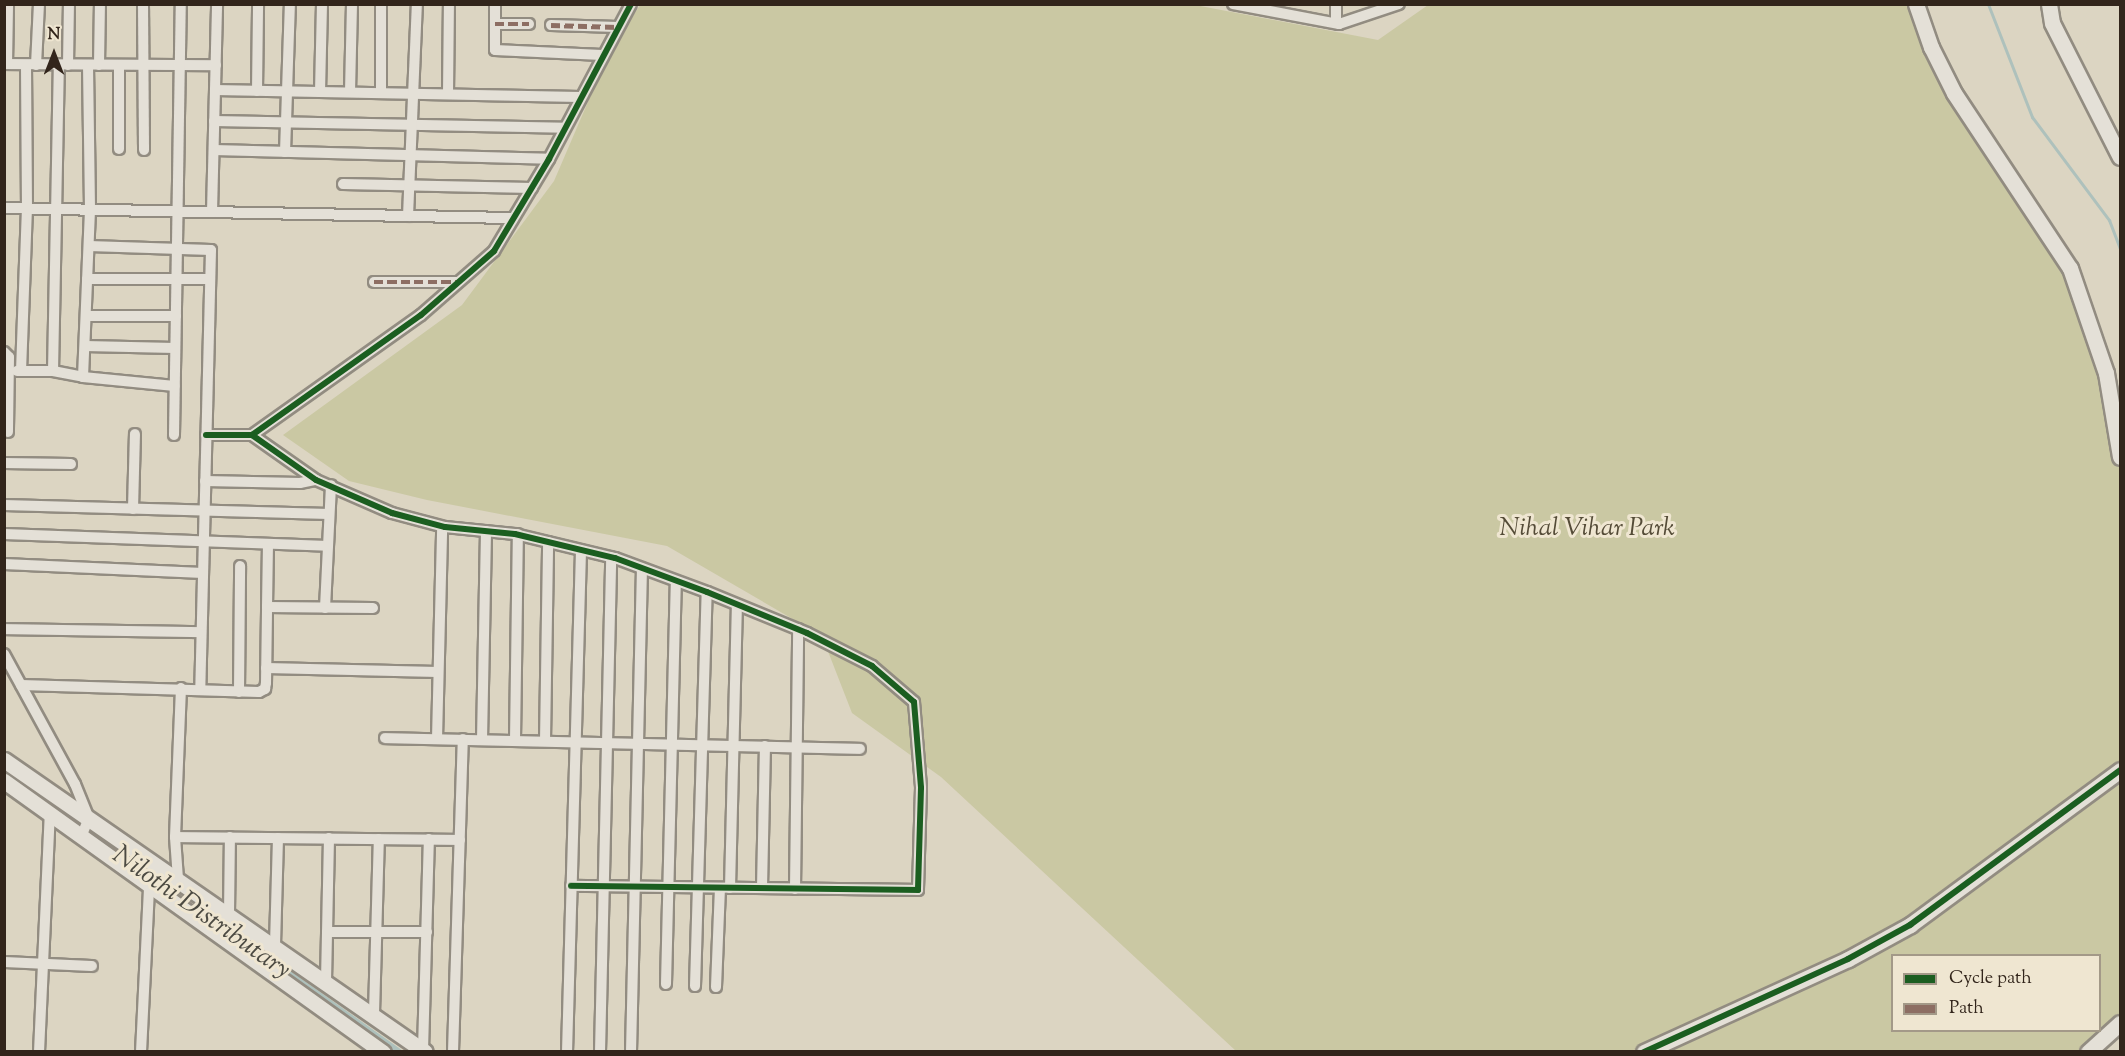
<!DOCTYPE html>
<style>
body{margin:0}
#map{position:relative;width:2125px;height:1056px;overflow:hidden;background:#dcd5c2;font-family:"Sorts Mill Goudy",serif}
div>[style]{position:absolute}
.green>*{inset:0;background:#cac8a3}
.stream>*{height:3px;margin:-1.5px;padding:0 1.5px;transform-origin:1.5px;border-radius:1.5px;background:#aec1bc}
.canal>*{height:9px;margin:-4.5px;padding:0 4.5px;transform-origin:4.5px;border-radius:4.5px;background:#aec1bc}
.roads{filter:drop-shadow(2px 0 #928c81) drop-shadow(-2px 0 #928c81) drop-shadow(0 2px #928c81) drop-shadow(0 -2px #928c81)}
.street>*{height:10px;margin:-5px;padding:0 5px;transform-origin:5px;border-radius:5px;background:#e4e0d7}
.secondary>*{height:15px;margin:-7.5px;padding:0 7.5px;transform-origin:7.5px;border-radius:7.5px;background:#e4e0d7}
.quiet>*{height:4.5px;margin-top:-2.25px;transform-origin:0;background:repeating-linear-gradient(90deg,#8d6e63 0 9px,transparent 0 13.5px)}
.cycleway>*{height:6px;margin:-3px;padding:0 3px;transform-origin:3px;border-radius:3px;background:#1b5e20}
span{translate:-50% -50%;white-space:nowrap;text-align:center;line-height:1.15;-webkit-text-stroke:6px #efe6d1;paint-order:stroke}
.park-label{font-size:26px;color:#544b37;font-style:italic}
.water-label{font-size:27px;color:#4c4a42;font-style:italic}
.frame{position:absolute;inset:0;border:6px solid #32251b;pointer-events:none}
.legend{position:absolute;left:1891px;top:954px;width:210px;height:78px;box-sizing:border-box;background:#efe6d1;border:2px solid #a39988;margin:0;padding:8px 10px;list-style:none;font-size:18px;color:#32251b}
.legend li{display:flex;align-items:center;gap:12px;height:30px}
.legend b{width:30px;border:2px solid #a39988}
.north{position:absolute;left:24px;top:24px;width:60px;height:60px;-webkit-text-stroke:4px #efe6d1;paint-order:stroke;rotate:0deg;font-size:16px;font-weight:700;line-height:24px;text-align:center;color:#32251b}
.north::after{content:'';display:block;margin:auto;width:21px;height:27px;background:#32251b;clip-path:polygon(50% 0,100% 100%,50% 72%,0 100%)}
</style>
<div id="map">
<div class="green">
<div style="clip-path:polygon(evenodd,1190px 4px,1378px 40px,1428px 5px,1920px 5px,1926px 27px,2085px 288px,2111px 372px,2120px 441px,2120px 1031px,2097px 1052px,1236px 1051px,941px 777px,852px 713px,822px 636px,667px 546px,427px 500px,349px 481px,283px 435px,462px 305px,554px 181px,609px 53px,640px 5px,1190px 4px,1892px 956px,2100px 956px,2100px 1030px,1892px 1030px,1892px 956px)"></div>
</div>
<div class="stream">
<div style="left:1988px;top:4px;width:121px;rotate:68.7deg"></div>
<div style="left:2032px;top:117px;width:129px;rotate:53.2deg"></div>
<div style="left:2109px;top:220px;width:31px;rotate:69deg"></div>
</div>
<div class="canal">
<div style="left:239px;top:940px;width:194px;rotate:35.3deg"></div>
</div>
<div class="roads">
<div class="street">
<div style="left:143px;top:4px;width:146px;rotate:89.6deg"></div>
<div style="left:495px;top:4px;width:46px;rotate:90deg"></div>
<div style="left:495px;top:50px;width:107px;rotate:2.7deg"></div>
<div style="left:1233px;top:4px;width:108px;rotate:10.7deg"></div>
<div style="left:1339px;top:24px;width:63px;rotate:-18.4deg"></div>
<div style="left:1336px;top:23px;width:19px;rotate:-90deg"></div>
<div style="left:495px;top:24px;width:34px"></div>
<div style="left:551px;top:25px;width:67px;rotate:1.7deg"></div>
<div style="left:4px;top:64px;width:212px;rotate:0.3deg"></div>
<div style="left:7px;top:64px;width:60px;rotate:-89deg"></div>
<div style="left:36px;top:65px;width:61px;rotate:-87.2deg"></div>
<div style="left:68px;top:65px;width:61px;rotate:-89.1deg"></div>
<div style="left:88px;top:65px;width:145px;rotate:89.2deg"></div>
<div style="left:90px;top:210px;width:167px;rotate:92.4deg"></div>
<div style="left:83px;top:377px;width:92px;rotate:5.6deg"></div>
<div style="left:99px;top:65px;width:61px;rotate:-89.1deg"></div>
<div style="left:119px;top:65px;width:84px;rotate:90deg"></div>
<div style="left:215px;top:90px;width:365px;rotate:1.1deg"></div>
<div style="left:257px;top:91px;width:87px;rotate:-89.3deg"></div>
<div style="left:320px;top:92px;width:88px;rotate:-88.7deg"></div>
<div style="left:350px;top:92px;width:88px;rotate:-88.7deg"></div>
<div style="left:381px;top:93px;width:89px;rotate:-90deg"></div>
<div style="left:448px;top:94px;width:90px;rotate:-89.4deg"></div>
<div style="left:214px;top:121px;width:351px;rotate:1.1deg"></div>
<div style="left:214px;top:150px;width:335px;rotate:1.5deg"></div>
<div style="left:285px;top:152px;width:148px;rotate:-88.1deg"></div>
<div style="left:343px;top:184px;width:189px;rotate:1.2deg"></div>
<div style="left:4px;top:208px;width:509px;rotate:1.13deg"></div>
<div style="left:212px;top:212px;width:208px;rotate:-88.6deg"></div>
<div style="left:408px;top:216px;width:212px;rotate:-87.6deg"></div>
<div style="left:89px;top:246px;width:122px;rotate:1.9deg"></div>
<div style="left:211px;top:250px;width:438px;rotate:91.4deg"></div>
<div style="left:87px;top:279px;width:123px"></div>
<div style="left:374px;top:282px;width:84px"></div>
<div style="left:86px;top:316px;width:90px"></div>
<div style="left:85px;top:346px;width:90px;rotate:1.3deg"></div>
<div style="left:4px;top:352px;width:7px;rotate:45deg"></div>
<div style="left:9px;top:357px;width:75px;rotate:90.8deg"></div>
<div style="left:17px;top:371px;width:36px"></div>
<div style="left:53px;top:371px;width:31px;rotate:11deg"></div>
<div style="left:21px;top:371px;width:162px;rotate:-87.9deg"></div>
<div style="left:27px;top:209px;width:144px;rotate:-90.4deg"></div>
<div style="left:53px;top:371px;width:306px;rotate:-88.9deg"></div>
<div style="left:174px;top:435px;width:431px;rotate:-89.1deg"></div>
<div style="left:206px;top:435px;width:46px"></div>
<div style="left:252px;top:435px;width:207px;rotate:-35.4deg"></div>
<div style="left:421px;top:315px;width:97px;rotate:-41.2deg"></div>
<div style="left:494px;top:251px;width:107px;rotate:-59.1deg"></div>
<div style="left:549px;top:159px;width:175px;rotate:-62.1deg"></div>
<div style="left:252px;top:435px;width:78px;rotate:35.1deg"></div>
<div style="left:316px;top:480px;width:83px;rotate:23.5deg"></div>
<div style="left:392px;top:513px;width:55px;rotate:14.8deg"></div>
<div style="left:445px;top:527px;width:70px;rotate:5.7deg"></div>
<div style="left:515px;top:534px;width:103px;rotate:13.5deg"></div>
<div style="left:615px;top:558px;width:98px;rotate:20.3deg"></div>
<div style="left:707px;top:592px;width:108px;rotate:22.3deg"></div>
<div style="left:807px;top:633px;width:73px;rotate:26.9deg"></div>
<div style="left:872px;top:666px;width:55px;rotate:40.6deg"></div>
<div style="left:914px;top:702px;width:86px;rotate:85.3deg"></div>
<div style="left:921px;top:788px;width:102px;rotate:91.7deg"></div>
<div style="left:918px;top:890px;width:347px;rotate:-179.3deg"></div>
<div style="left:4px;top:463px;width:67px;rotate:0.9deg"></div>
<div style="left:205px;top:481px;width:95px;rotate:1.2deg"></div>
<div style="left:300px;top:483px;width:16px;rotate:-11deg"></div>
<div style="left:4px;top:505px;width:325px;rotate:1.6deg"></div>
<div style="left:133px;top:509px;width:75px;rotate:-88.5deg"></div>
<div style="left:4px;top:534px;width:324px;rotate:2.1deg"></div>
<div style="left:4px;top:564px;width:199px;rotate:2.6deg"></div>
<div style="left:267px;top:607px;width:63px;rotate:-89.1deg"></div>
<div style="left:325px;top:608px;width:123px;rotate:-87.2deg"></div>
<div style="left:4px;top:629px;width:197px;rotate:0.9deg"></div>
<div style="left:4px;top:654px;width:148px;rotate:61.4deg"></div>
<div style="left:75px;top:784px;width:37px;rotate:68deg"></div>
<div style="left:89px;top:818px;width:21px;rotate:113deg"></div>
<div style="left:266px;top:668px;width:172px;rotate:1.3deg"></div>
<div style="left:21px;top:685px;width:238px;rotate:1.7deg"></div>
<div style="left:259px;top:692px;width:7px;rotate:-27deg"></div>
<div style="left:265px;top:689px;width:6px;rotate:-81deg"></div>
<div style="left:266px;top:683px;width:76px;rotate:-89.2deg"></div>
<div style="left:267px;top:607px;width:106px;rotate:0.5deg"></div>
<div style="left:239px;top:692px;width:126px;rotate:-89.5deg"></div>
<div style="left:385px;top:738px;width:475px;rotate:1.3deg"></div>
<div style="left:437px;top:739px;width:212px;rotate:-88.6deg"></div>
<div style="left:482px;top:740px;width:209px;rotate:-88.9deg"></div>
<div style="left:515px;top:740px;width:206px;rotate:-89.2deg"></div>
<div style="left:545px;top:741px;width:199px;rotate:-89.1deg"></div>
<div style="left:175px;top:837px;width:285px;rotate:0.6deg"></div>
<div style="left:730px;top:888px;width:283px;rotate:-88.6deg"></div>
<div style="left:762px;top:888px;width:142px;rotate:-88.8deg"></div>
<div style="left:795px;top:889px;width:260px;rotate:-89.3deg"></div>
<div style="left:167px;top:899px;width:23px;rotate:-61deg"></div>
<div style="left:178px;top:879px;width:42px;rotate:-94.1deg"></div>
<div style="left:175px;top:837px;width:149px;rotate:-87.7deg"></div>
<div style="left:229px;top:914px;width:77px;rotate:-89.3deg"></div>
<div style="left:327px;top:932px;width:100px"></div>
<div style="left:275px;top:945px;width:107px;rotate:-88.4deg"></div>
<div style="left:4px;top:962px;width:88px;rotate:2.6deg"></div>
<div style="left:326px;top:981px;width:143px;rotate:-88.8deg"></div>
<div style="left:666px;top:984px;width:403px;rotate:-88.6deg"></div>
<div style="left:695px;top:986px;width:394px;rotate:-88.3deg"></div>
<div style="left:716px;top:987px;width:99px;rotate:-87.7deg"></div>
<div style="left:374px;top:1013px;width:174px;rotate:-88.4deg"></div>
<div style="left:423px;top:1050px;width:211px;rotate:-88.4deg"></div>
<div style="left:39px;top:1052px;width:238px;rotate:-87.4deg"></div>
<div style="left:141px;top:1052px;width:166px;rotate:-87.2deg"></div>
<div style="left:453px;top:1052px;width:313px;rotate:-88.2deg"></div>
<div style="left:567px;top:1052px;width:502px;rotate:-88.4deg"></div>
<div style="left:600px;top:1052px;width:495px;rotate:-88.7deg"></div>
<div style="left:631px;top:1052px;width:484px;rotate:-88.7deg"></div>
</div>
<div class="secondary">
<div style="left:1916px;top:4px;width:46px;rotate:70.8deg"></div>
<div style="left:1931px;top:47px;width:51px;rotate:63.4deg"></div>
<div style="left:1954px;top:93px;width:210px;rotate:56.5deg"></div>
<div style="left:2070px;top:268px;width:111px;rotate:71.1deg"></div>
<div style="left:2106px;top:373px;width:85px;rotate:80.5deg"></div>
<div style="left:2049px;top:4px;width:19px;rotate:81deg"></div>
<div style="left:2052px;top:23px;width:150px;rotate:63.1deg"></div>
<div style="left:4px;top:760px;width:512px;rotate:34.74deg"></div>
<div style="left:4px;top:781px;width:466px;rotate:35.6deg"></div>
<div style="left:1644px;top:1052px;width:224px;rotate:-24.5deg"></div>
<div style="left:1848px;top:959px;width:71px;rotate:-28.7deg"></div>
<div style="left:1910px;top:925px;width:261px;rotate:-36.4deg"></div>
<div style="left:2088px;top:1052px;width:43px;rotate:-42.2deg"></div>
</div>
</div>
<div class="quiet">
<div style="left:495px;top:24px;width:34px"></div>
<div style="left:551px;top:25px;width:67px;rotate:1.7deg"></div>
<div style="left:374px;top:282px;width:84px"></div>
</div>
<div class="cycleway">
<div style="left:206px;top:435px;width:46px"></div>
<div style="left:252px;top:435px;width:207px;rotate:-35.4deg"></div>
<div style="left:421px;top:315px;width:97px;rotate:-41.2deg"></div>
<div style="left:494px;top:251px;width:107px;rotate:-59.1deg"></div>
<div style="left:549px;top:159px;width:175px;rotate:-62.1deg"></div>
<div style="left:252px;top:435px;width:78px;rotate:35.1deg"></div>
<div style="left:316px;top:480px;width:83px;rotate:23.5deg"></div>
<div style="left:392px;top:513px;width:55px;rotate:14.8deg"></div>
<div style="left:445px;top:527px;width:70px;rotate:5.7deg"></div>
<div style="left:515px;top:534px;width:103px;rotate:13.5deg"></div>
<div style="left:615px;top:558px;width:98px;rotate:20.3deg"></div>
<div style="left:707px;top:592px;width:108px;rotate:22.3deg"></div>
<div style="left:807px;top:633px;width:73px;rotate:26.9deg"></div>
<div style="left:872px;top:666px;width:55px;rotate:40.6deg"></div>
<div style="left:914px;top:702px;width:86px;rotate:85.3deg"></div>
<div style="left:921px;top:788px;width:102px;rotate:91.7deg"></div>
<div style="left:918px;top:890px;width:347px;rotate:-179.3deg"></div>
<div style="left:1644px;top:1052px;width:224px;rotate:-24.5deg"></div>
<div style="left:1848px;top:959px;width:71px;rotate:-28.7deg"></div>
<div style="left:1910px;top:925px;width:261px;rotate:-36.4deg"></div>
</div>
<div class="park-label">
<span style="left:1587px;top:529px">Nihal Vihar Park</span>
</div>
<div class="water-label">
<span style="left:201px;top:913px;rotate:35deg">Nilothi Distributary</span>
</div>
<div class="frame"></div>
<ul class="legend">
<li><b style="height:8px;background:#1b5e20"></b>Cycle path</li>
<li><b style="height:8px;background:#8d6e63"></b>Path</li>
</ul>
<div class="north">N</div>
</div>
